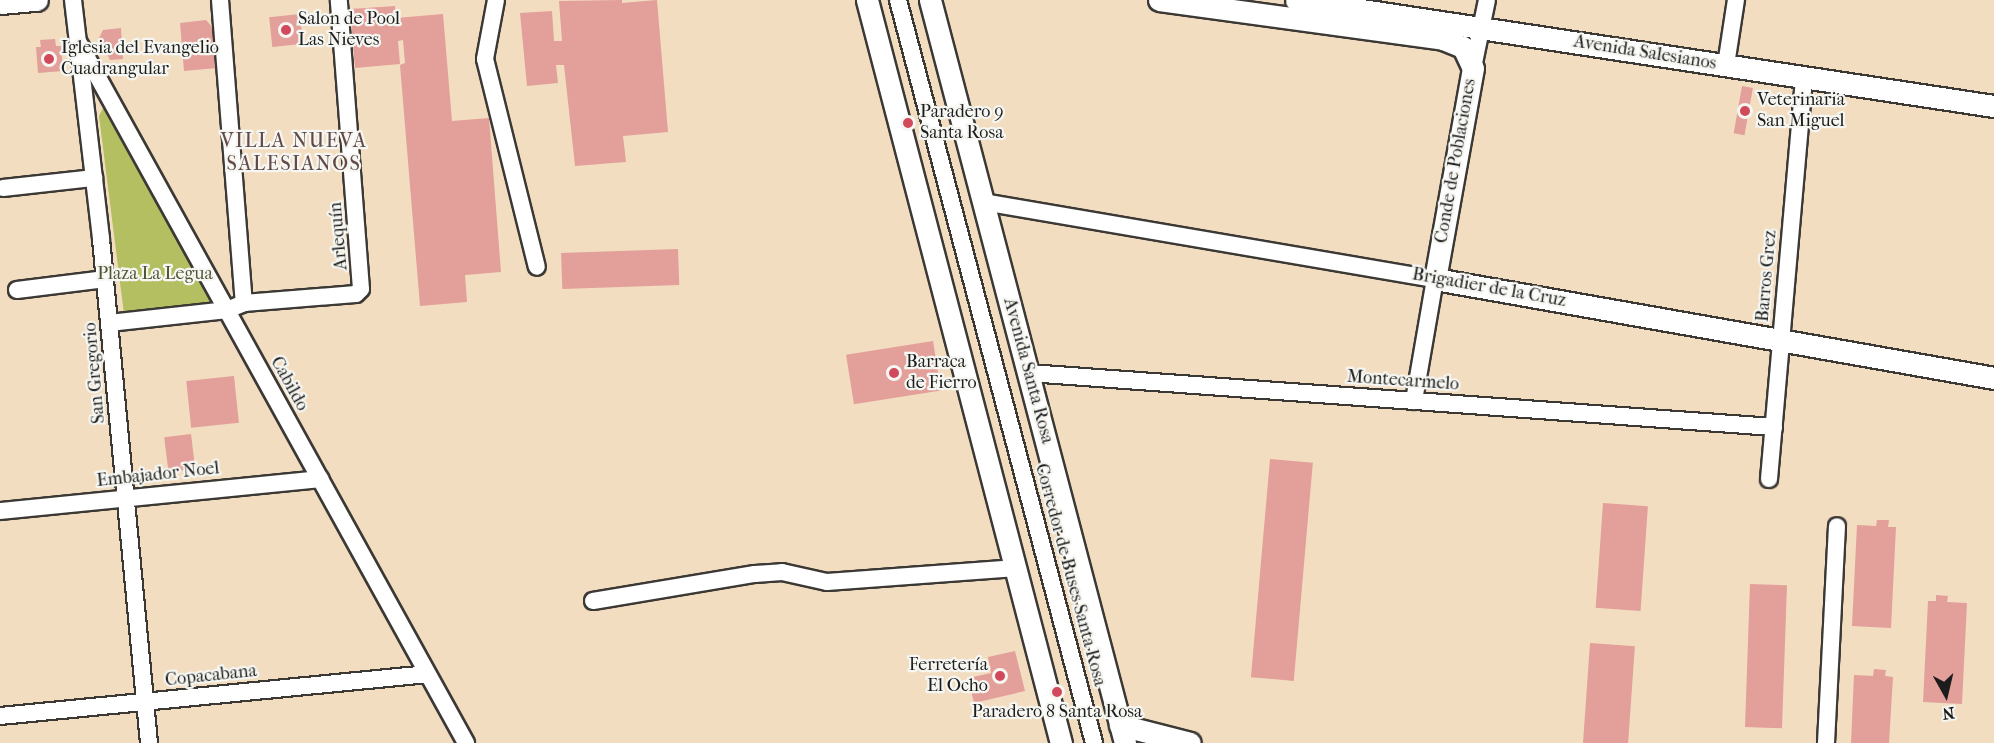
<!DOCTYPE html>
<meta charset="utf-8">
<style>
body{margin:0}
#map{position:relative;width:1994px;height:743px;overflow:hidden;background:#f2ddc1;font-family:"IM FELL French Canon",serif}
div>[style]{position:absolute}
.green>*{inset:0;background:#b3bf60}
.building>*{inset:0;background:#e39f99;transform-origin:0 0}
.roads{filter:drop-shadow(2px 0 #3c3935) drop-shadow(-2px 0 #3c3935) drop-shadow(0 2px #3c3935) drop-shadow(0 -2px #3c3935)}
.minor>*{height:16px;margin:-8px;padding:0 8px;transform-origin:8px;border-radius:8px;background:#fff}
.major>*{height:21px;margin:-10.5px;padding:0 10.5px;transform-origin:10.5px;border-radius:10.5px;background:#fff}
.dots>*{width:16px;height:16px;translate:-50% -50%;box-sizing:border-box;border:3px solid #f6f6f2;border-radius:50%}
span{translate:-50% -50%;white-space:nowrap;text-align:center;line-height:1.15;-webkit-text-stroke:4.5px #f6f6f2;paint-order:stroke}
.poi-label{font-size:18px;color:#1c1c1c}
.left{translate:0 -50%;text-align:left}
.right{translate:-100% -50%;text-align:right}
.street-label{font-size:18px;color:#1c1c1c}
.park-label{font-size:18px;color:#515534}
.neighbourhood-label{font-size:20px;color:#624a48;letter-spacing:1.5px}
.north{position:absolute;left:1916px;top:665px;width:60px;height:60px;-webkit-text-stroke:4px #f6f6f2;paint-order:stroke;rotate:172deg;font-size:16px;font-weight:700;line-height:24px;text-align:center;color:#1c1c1c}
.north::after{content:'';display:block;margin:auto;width:21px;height:27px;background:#1c1c1c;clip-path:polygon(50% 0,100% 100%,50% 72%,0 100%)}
</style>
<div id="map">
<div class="green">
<div style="clip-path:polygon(105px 104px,212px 305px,124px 314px,99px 116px)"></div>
</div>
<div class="building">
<div style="clip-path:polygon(622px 0,622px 3px,657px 0,668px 132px,623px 136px,626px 162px,575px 166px,564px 65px,556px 65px,558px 83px,527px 86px,520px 13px,552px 11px,554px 41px,562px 41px,559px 1px)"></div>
<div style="clip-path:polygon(395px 6px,396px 18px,443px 14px,452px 121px,489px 118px,501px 272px,465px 275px,467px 302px,420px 306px,400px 65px,405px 63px,403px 40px,398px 41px,400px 64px,355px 68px,350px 9px)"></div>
<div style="left:300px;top:14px;width:30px;height:31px;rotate:84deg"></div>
<div style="clip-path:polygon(206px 20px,213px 28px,217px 68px,184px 71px,180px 23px)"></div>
<div style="clip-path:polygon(121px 28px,123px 59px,110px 60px,99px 38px,103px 30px)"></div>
<div style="clip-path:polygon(55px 39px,56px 46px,61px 46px,63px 71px,38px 73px,36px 47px,41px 47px,40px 40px)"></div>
<div style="left:1742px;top:86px;width:11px;height:48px;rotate:10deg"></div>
<div style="left:678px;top:249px;width:36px;height:117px;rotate:88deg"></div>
<div style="left:933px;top:341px;width:50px;height:88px;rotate:81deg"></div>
<div style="left:234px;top:376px;width:47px;height:48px;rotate:84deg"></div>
<div style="left:191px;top:434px;width:35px;height:27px;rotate:83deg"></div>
<div style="left:1270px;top:459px;width:43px;height:219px;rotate:5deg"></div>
<div style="left:1603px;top:503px;width:45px;height:105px;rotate:4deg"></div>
<div style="clip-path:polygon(1877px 520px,1889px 520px,1888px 527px,1896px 527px,1891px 628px,1852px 626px,1857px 525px,1876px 526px)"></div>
<div style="left:1750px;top:584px;width:37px;height:143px;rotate:2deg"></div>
<div style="clip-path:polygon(1936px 595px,1948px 596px,1947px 602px,1967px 603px,1962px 704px,1923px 702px,1928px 601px,1936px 601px)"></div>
<div style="left:1590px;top:643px;width:45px;height:100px;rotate:4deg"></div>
<div style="clip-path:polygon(1015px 651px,1025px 691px,974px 703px,968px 678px,991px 673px,988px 657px)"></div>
<div style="clip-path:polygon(1874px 669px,1886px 670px,1885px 676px,1893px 677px,1889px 743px,1851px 743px,1854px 675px,1873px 676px)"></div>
</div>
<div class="roads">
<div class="minor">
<div style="left:73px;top:0;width:241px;rotate:83.3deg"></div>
<div style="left:101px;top:239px;width:506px;rotate:84.56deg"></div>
<div style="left:220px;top:0;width:304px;rotate:85.5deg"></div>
<div style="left:496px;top:0;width:60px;rotate:100.6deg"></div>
<div style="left:485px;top:59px;width:214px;rotate:76deg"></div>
<div style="left:898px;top:0;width:768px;rotate:75.22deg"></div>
<div style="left:79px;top:43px;width:800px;rotate:61.06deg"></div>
<div style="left:1726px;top:65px;width:66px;rotate:-81.3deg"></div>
<div style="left:1473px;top:68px;width:69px;rotate:-78.4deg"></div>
<div style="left:3px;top:188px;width:92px;rotate:-6.3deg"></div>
<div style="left:983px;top:202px;width:459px;rotate:9.7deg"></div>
<div style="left:1435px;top:279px;width:124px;rotate:99.8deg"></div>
<div style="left:17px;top:290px;width:89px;rotate:-7.1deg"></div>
<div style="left:109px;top:323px;width:119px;rotate:-6.3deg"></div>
<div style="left:227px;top:310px;width:18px;rotate:-22deg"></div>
<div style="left:244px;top:303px;width:112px;rotate:-4.6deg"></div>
<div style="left:356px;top:294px;width:7px;rotate:-45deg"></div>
<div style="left:361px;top:289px;width:290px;rotate:-94.4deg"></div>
<div style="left:1029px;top:373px;width:747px;rotate:4.15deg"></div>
<div style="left:1769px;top:479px;width:404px;rotate:-85deg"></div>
<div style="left:0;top:511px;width:322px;rotate:-5.7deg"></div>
<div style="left:593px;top:601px;width:164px;rotate:-9.5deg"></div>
<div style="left:755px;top:574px;width:27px;rotate:-4deg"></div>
<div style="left:782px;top:572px;width:46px;rotate:12.5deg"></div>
<div style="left:827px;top:582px;width:190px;rotate:-4.2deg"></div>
<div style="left:0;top:716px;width:428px;rotate:-5.6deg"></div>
<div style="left:1826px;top:743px;width:217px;rotate:-87.1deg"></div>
</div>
<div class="major">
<div style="left:867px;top:0;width:768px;rotate:75.37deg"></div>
<div style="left:930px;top:0;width:768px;rotate:75.29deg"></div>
<div style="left:1159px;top:0;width:287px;rotate:7.8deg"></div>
<div style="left:1443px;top:39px;width:22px;rotate:22deg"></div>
<div style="left:1463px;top:47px;width:23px;rotate:65deg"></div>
<div style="left:1473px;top:68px;width:214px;rotate:100.2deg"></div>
<div style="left:1435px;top:279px;width:568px;rotate:10.04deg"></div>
<div style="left:1296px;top:0;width:706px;rotate:8.64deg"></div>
<div style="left:0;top:3px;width:37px;rotate:-5deg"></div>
<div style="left:1120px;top:725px;width:72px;rotate:14.4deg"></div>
</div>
</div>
<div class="dots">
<div style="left:286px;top:30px;background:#d1495b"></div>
<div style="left:49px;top:59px;background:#d1495b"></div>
<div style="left:1745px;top:111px;background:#d1495b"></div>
<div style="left:908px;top:123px;background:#d1495b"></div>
<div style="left:894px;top:373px;background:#d1495b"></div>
<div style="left:1000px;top:676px;background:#d1495b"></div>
<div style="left:1057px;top:692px;background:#d1495b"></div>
</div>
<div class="poi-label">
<span class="left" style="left:298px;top:30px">Salon de Pool<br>Las Nieves</span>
<span class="left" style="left:61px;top:59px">Iglesia del Evangelio<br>Cuadrangular</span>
<span class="left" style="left:1757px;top:111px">Veterinaria<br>San Miguel</span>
<span class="left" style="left:920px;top:123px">Paradero 9<br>Santa Rosa</span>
<span class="left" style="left:906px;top:373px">Barraca<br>de Fierro</span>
<span class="right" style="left:988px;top:676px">Ferretería<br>El Ocho</span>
<span style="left:1057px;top:712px">Paradero 8 Santa Rosa</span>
</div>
<div class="street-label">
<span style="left:1645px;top:53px;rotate:9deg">Avenida Salesianos</span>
<span style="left:1456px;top:161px;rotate:-80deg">Conde de Poblaciones</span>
<span style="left:339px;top:236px;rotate:-95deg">Arlequín</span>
<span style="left:1767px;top:276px;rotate:-85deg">Barros Grez</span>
<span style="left:1489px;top:288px;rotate:10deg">Brigadier de la Cruz</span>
<span style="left:1028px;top:371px;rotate:75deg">Avenida Santa Rosa</span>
<span style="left:95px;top:373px;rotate:-95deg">San Gregorio</span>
<span style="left:1403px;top:381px;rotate:4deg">Montecarmelo</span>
<span style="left:289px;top:384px;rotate:61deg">Cabildo</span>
<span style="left:158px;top:475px;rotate:-6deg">Embajador Noel</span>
<span style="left:1070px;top:575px;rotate:75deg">Corredor de Buses Santa Rosa</span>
<span style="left:211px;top:676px;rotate:-6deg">Copacabana</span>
</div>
<div class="park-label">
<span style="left:155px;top:274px">Plaza La Legua</span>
</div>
<div class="neighbourhood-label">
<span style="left:294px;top:152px">VILLA NUEVA<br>SALESIANOS</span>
</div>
<div class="north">N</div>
</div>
